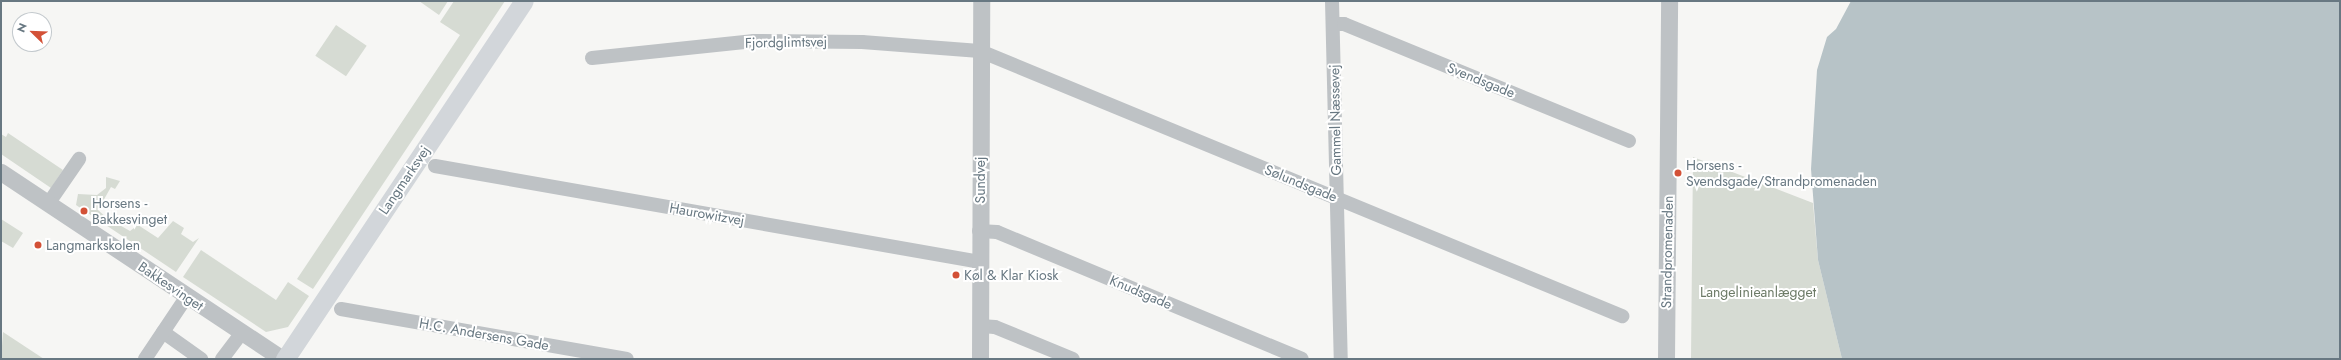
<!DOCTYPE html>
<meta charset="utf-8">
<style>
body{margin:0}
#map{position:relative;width:2341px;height:360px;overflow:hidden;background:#f6f6f4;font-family:Jost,sans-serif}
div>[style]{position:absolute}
.green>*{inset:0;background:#d6dbd3;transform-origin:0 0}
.water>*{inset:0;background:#b7c3c7}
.minor>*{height:14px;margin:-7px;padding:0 7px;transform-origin:7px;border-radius:7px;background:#bec2c5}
.tertiary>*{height:17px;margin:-8.5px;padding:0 8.5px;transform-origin:8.5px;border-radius:8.5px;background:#bec2c5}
.secondary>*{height:19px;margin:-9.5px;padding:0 9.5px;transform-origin:9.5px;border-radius:9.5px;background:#d2d6da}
.dots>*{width:11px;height:11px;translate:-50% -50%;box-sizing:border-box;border:2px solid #fff;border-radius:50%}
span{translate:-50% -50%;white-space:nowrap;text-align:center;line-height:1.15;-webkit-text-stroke:4px #fff;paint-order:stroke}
.street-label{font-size:14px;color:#687882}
.poi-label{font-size:14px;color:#687882}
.left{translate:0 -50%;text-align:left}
.park-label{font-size:14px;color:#6c7a66}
.frame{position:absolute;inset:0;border:2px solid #687882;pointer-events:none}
.north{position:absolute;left:12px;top:12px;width:40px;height:40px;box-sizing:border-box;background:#fff;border:1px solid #c3c9cd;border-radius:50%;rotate:293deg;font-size:11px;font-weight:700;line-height:16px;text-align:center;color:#687882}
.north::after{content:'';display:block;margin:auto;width:14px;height:18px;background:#d35137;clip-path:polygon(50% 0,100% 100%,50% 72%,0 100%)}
</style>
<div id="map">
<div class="green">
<div style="clip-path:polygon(419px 1px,448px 1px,439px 15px)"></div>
<div style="clip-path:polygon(454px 1px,505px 1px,313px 289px,297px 279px,460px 35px,440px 22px)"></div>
<div style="left:336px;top:25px;width:37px;height:37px;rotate:34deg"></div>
<div style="clip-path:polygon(8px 133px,63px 170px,51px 188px,1px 154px,1px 134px,6px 137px)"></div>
<div style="clip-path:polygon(1693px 157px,1813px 203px,1818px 260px,1842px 359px,1691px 359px)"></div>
<div style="clip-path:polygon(106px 177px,120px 181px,115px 189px,111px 187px,98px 210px,107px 218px,130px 231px,138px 225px,158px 238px,173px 221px,184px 228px,181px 234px,193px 242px,199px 238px,176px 272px,76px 205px,78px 194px,97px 195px,106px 188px)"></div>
<div style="clip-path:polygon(1px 219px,23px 233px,13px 248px,1px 241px)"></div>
<div style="clip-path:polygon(201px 250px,276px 300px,288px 282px,309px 296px,288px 327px,266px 332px,183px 277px)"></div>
<div style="clip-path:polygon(3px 332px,44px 359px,1px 359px)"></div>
</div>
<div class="water">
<div style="clip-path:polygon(1851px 1px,2340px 1px,2340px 359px,1842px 359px,1818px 260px,1811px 169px,1817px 70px,1827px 37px,1836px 29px)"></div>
</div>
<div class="minor">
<div style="left:1332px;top:1px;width:358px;rotate:88.6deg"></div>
<div style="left:1333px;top:24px;width:11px"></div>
<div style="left:1344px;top:24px;width:308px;rotate:22.3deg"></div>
<div style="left:592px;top:58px;width:163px;rotate:-6deg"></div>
<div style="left:754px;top:41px;width:108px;rotate:0.5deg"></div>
<div style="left:862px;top:42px;width:118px;rotate:4.4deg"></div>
<div style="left:980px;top:51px;width:695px;rotate:22.43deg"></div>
<div style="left:435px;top:166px;width:553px;rotate:9.99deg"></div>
<div style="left:48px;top:204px;width:55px;rotate:-55.4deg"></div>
<div style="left:979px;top:231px;width:18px;rotate:3deg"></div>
<div style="left:997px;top:232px;width:330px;rotate:22.6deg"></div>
<div style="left:341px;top:309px;width:290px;rotate:9.9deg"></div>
<div style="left:980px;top:326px;width:15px;rotate:4deg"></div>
<div style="left:995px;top:327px;width:84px;rotate:22.3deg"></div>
<div style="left:163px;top:332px;width:47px;rotate:35.4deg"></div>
<div style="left:145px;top:359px;width:76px;rotate:-56.3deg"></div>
<div style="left:222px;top:359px;width:34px;rotate:-53deg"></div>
</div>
<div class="tertiary">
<div style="left:1px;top:172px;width:338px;rotate:33.6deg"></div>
<div style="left:980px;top:359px;width:358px;rotate:-89.8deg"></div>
<div style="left:1666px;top:359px;width:358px;rotate:-89.5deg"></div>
</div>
<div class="secondary">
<div style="left:285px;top:359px;width:430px;rotate:-56.3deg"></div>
</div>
<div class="dots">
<div style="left:1678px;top:173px;background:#d35137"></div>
<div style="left:84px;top:211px;background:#d35137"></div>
<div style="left:38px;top:245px;background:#d35137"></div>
<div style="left:956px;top:275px;background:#d35137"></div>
</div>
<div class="street-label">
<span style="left:786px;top:42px;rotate:-1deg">Fjordglimtsvej</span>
<span style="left:1481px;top:80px;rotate:22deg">Svendsgade</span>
<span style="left:1335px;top:120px;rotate:-91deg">Gammel Næssevej</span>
<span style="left:404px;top:180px;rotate:-56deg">Langmarksvej</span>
<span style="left:980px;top:180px;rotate:-90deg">Sundvej</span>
<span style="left:1301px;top:183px;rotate:22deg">Sølundsgade</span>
<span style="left:707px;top:214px;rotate:10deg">Haurowitzvej</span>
<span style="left:1667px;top:252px;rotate:-89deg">Strandpromenaden</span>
<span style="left:171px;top:286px;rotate:34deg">Bakkesvinget</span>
<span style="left:1141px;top:292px;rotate:23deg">Knudsgade</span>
<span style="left:484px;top:334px;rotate:10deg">H.C. Andersens Gade</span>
</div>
<div class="poi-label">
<span class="left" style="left:1686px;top:173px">Horsens -<br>Svendsgade/Strandpromenaden</span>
<span class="left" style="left:92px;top:211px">Horsens -<br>Bakkesvinget</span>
<span class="left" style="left:46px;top:245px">Langmarkskolen</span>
<span class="left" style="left:964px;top:275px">Køl &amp; Klar Kiosk</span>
</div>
<div class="park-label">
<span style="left:1758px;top:292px">Langelinieanlægget</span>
</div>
<div class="frame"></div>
<div class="north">N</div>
</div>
